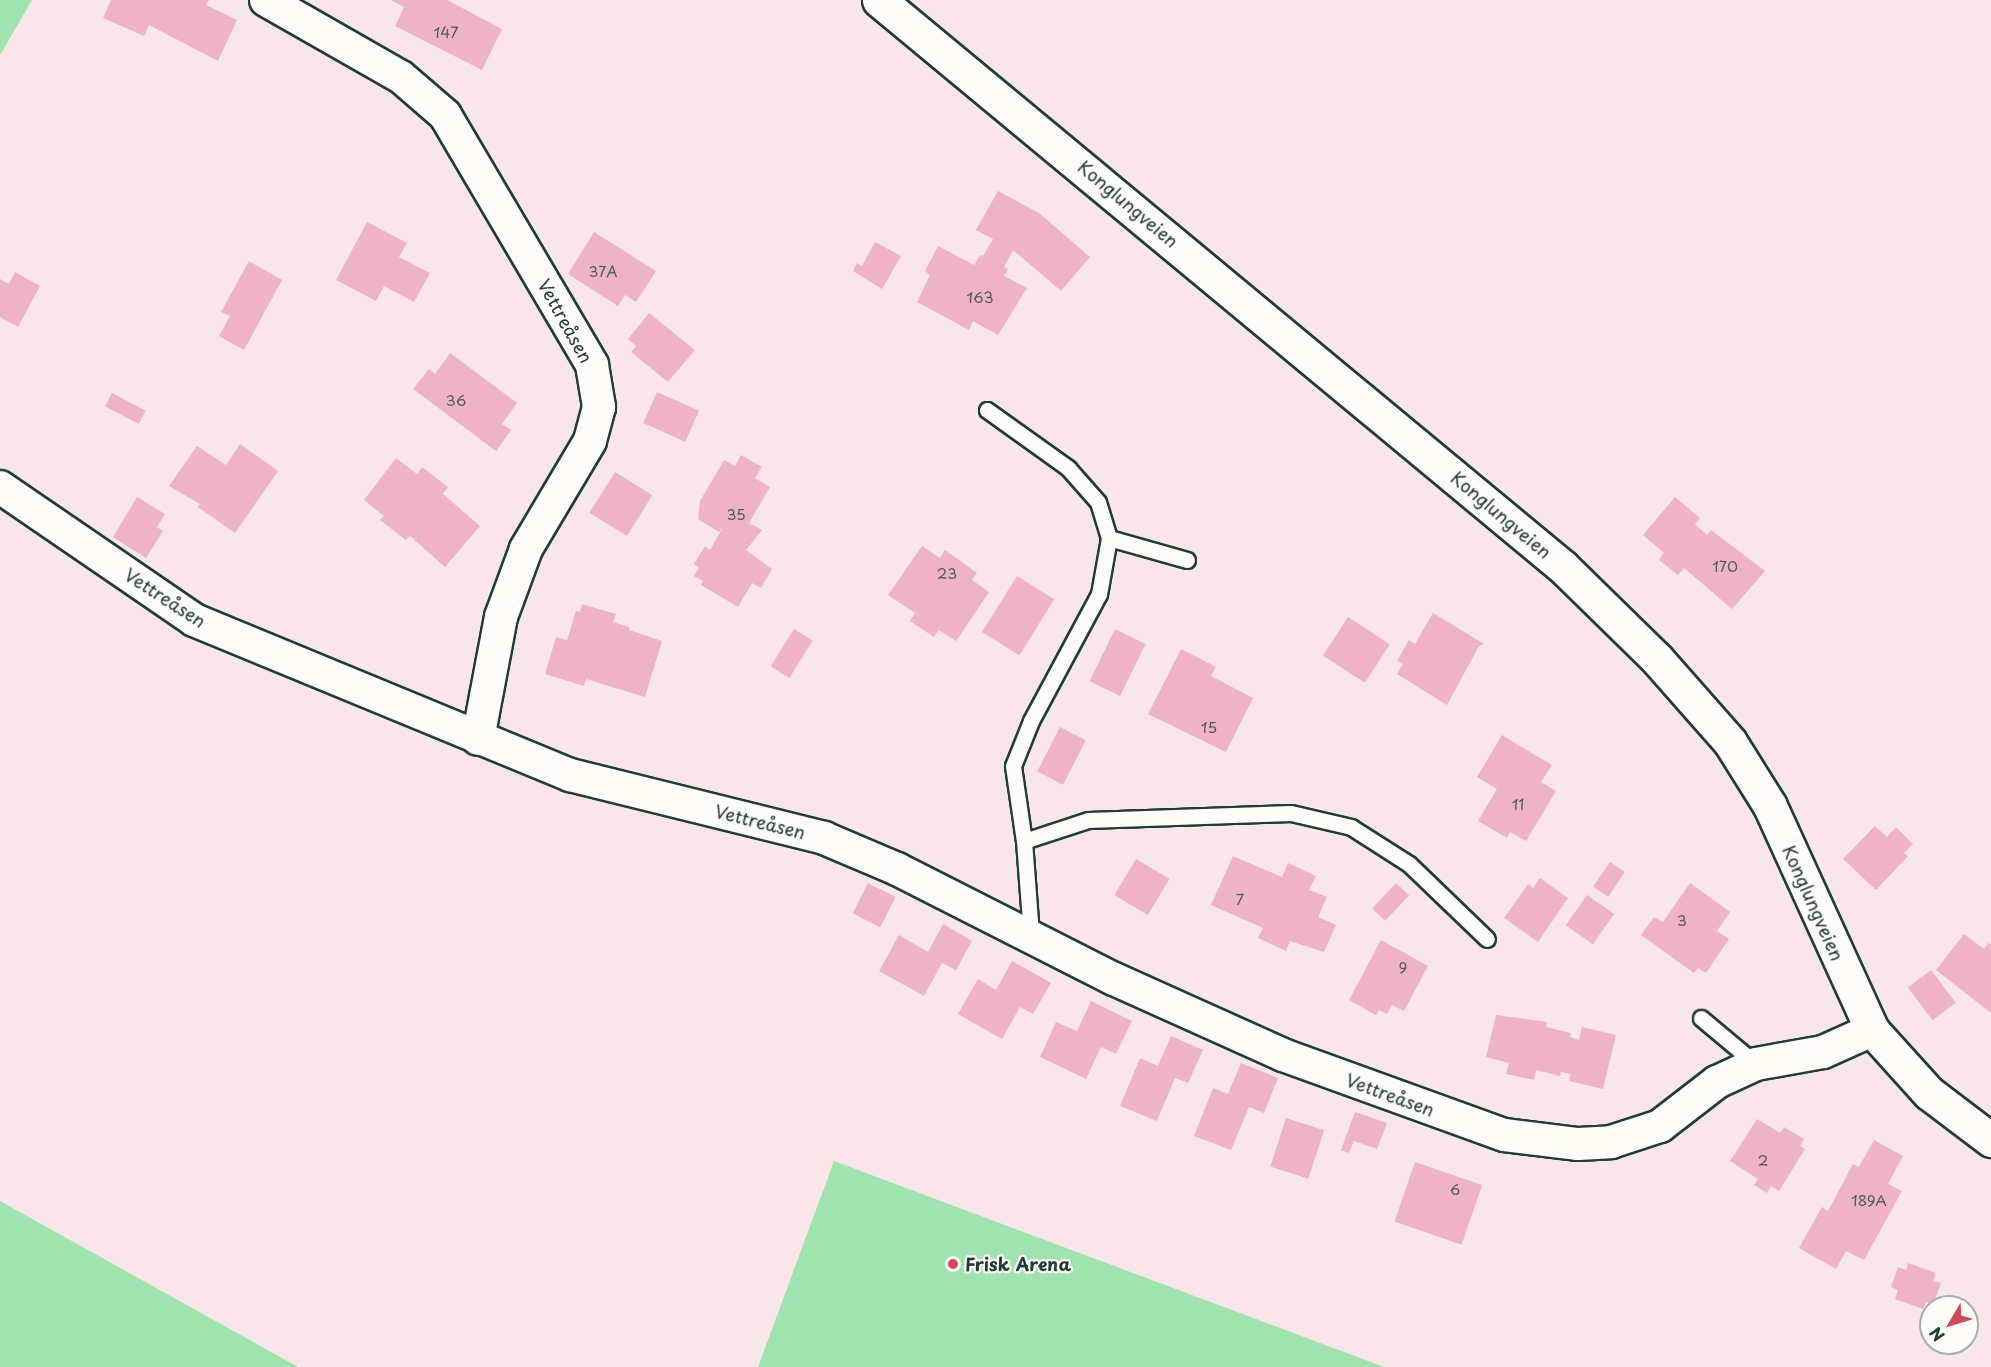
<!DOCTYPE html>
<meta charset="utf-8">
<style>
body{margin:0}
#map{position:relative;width:1991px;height:1367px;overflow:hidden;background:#f8e6e8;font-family:"Playpen Sans",sans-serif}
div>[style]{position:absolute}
.green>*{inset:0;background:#9fe3af}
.building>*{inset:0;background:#eeb4c6;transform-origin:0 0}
.roads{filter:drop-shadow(2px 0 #1f3d34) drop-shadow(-2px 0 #1f3d34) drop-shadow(0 2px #1f3d34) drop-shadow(0 -2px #1f3d34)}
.service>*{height:15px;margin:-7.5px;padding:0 7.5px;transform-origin:7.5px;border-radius:7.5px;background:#fdfcf7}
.minor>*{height:32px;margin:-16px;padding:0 16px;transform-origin:16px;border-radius:16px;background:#fdfcf7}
.tertiary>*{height:33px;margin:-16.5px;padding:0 16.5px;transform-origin:16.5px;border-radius:16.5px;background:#fdfcf7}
.dots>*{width:16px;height:16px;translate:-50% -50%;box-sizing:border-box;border:3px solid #fdfcf7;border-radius:50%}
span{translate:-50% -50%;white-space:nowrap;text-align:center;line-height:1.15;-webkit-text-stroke:4.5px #fdfcf7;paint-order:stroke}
.number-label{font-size:15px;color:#535b58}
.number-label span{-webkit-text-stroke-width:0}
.street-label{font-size:18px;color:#1f3d34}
.poi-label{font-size:18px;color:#1f3d34;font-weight:700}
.left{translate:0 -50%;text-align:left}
.north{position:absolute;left:1919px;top:1295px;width:60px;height:60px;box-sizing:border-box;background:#fdfcf7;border:2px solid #a4b0a9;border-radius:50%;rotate:232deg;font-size:16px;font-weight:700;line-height:24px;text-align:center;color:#1f3d34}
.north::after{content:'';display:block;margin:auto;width:21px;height:27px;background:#d1495b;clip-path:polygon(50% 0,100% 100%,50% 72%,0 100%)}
</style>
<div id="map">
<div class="green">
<div style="clip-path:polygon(0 0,32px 0,0 55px)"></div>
<div style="clip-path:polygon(834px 1161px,1384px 1367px,758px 1367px)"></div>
<div style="clip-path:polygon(0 1201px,298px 1367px,0 1367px)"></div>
</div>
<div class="building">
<div style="clip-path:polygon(111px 0,209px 0,206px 5px,237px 20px,218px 61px,149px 25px,144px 36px,103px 18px)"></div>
<div style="clip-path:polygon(391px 0,447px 0,502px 29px,482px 70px,395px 26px,404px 7px)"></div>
<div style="clip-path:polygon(998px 191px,1039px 213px,1090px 257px,1061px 291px,1013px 250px,1004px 267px,1008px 269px,1004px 276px,1027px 288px,998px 335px,973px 321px,969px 330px,917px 302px,930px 275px,925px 271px,938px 246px,974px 265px,980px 255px,983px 256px,993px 239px,976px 230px)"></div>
<div style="clip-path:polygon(367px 222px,407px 243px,399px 257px,430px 273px,414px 302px,384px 286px,376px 301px,336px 280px)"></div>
<div style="clip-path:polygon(594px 232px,656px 271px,636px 302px,625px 295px,618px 306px,568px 274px)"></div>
<div style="clip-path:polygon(875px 242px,901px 256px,882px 289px,853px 271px,857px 263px,862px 266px)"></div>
<div style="clip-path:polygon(249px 261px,282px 280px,244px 350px,219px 336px,230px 316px,221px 312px)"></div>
<div style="clip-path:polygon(15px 272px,40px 286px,18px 327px,0 317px,0 279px,9px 284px)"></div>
<div style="clip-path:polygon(649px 313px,695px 350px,668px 382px,631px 352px,636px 346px,628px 339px)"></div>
<div style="clip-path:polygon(450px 353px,517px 403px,502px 424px,511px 430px,496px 451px,413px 389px,429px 369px,435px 374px)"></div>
<div style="left:657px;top:392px;width:46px;height:34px;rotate:24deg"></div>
<div style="left:112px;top:393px;width:38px;height:15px;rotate:28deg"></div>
<div style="clip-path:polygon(240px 444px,278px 471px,235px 533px,198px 507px,200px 504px,169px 486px,197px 446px,226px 465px)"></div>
<div style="clip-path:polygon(741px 455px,762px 467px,755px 478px,770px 487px,749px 523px,762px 530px,746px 550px,772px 569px,761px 588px,752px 583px,738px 607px,701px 585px,703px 581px,694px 576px,699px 568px,694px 564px,705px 546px,710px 550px,723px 527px,719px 532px,698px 519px,700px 501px,724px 460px,735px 466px)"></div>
<div style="clip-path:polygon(396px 458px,417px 474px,422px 467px,448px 487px,443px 494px,480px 526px,445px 567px,410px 536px,406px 540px,380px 520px,384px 516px,364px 500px)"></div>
<div style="left:615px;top:472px;width:44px;height:48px;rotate:32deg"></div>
<div style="clip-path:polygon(137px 497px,165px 514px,157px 527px,163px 531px,146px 558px,113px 537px)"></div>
<div style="clip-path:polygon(1675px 497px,1700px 518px,1695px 524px,1707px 535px,1711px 530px,1765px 571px,1732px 609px,1684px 568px,1678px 575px,1659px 560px,1664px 553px,1643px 535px)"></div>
<div style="clip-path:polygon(922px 546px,940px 558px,945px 550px,977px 573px,972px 580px,989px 592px,956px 641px,939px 630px,934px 637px,910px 621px,915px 613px,888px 595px)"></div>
<div style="left:1017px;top:576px;width:44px;height:66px;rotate:32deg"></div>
<div style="clip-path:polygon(582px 604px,616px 614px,613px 622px,629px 627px,629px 630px,662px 641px,645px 697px,586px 679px,584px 686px,545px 674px,556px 637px,567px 640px,576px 611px,580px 612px)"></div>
<div style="clip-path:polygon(1433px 613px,1484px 644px,1479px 646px,1447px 705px,1397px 674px,1403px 664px,1397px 661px,1409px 640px,1415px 644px)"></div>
<div style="left:1348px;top:617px;width:50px;height:46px;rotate:33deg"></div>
<div style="left:794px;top:629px;width:22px;height:44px;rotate:32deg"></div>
<div style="left:1115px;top:629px;width:34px;height:58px;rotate:26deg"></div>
<div style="clip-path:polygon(1181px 649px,1216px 667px,1211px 676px,1253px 698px,1226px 752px,1148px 714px)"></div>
<div style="left:1060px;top:727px;width:29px;height:50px;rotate:27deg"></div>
<div style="clip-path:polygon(1502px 735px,1552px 765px,1541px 782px,1556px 791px,1526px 841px,1510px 832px,1507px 838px,1478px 821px,1497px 789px,1477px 777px)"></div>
<div style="clip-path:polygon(1875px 826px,1887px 837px,1896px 827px,1913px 844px,1904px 853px,1908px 856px,1876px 890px,1843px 859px)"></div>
<div style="clip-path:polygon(1233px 856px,1282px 877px,1288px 863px,1316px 876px,1309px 890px,1327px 897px,1318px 917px,1336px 925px,1324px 952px,1290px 941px,1286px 951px,1258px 938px,1263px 928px,1211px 905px)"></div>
<div style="left:1136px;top:859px;width:39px;height:42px;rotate:31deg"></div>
<div style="left:1610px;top:862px;width:18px;height:30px;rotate:34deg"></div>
<div style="clip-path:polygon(1540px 878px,1568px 898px,1538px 942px,1504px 918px,1528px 884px,1533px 888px)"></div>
<div style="left:868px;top:883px;width:31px;height:34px;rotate:27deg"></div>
<div style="left:1396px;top:883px;width:18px;height:35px;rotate:43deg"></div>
<div style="clip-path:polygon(1690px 883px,1730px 912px,1717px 931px,1729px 939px,1706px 973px,1698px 968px,1694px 973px,1641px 935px,1654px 917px,1663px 922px)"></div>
<div style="left:1587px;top:895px;width:33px;height:37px;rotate:35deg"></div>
<div style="clip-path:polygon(943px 924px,972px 941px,956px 970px,942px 963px,924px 996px,879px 971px,899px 935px,928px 952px)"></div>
<div style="clip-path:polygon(1964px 934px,1984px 949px,1988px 943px,1991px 945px,1991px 1013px,1936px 970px)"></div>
<div style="clip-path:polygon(1381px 940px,1428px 966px,1404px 1011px,1392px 1005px,1387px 1014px,1379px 1010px,1376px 1015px,1349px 1000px)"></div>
<div style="clip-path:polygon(1012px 961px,1051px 983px,1033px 1014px,1020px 1007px,1002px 1039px,958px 1014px,978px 979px,996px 990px)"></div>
<div style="left:1931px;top:970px;width:41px;height:29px;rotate:53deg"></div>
<div style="clip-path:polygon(1091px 1001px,1132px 1021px,1116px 1054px,1101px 1047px,1086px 1079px,1040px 1057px,1056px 1022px,1077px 1031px)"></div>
<div style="clip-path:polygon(1496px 1015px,1547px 1022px,1546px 1027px,1571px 1033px,1570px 1037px,1579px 1040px,1582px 1027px,1616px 1035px,1603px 1089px,1569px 1081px,1571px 1074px,1561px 1072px,1560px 1076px,1536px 1070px,1534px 1080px,1506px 1074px,1509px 1063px,1486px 1057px)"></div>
<div style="clip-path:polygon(1171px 1036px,1203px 1050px,1188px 1083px,1175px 1078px,1157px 1121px,1120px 1106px,1140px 1058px,1158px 1066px)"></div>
<div style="clip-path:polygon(1241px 1063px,1278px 1078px,1264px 1113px,1249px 1107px,1231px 1150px,1194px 1136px,1213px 1088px,1228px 1094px)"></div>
<div style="clip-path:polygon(1355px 1112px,1387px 1123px,1377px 1149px,1354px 1141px,1349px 1153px,1341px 1150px)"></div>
<div style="left:1286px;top:1118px;width:40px;height:51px;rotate:18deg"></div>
<div style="clip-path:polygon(1757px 1119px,1780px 1133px,1784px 1127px,1804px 1139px,1800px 1146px,1805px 1149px,1779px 1191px,1771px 1186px,1767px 1193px,1754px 1185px,1758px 1179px,1730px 1161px)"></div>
<div style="clip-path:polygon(1874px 1140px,1903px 1156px,1888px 1184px,1902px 1191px,1864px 1260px,1846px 1251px,1836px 1269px,1799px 1248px,1822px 1207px,1828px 1211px,1853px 1164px,1859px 1167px)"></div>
<div style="left:1415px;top:1162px;width:71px;height:63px;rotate:19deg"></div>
<div style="clip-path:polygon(1908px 1263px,1936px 1273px,1933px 1281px,1941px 1283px,1933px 1305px,1926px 1302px,1923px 1309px,1895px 1299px,1898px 1290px,1891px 1287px,1898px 1267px,1906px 1270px)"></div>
</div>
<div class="roads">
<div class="service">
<div style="left:987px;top:410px;width:100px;rotate:35.6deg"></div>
<div style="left:1068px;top:468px;width:45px;rotate:48.6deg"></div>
<div style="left:1098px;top:502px;width:38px;rotate:73deg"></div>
<div style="left:1109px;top:538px;width:57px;rotate:100.1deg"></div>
<div style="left:1099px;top:594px;width:144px;rotate:118.2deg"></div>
<div style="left:1031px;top:721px;width:48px;rotate:111.8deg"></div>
<div style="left:1013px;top:766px;width:76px;rotate:81.7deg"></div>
<div style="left:1024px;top:841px;width:94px;rotate:85.7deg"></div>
<div style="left:1109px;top:538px;width:81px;rotate:15.8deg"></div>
<div style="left:1024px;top:841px;width:67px;rotate:-18.2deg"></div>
<div style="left:1088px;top:820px;width:203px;rotate:-2deg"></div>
<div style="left:1291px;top:813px;width:62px;rotate:13.1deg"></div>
<div style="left:1351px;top:827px;width:69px;rotate:32.5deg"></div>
<div style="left:1409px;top:864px;width:108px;rotate:43.9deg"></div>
<div style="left:1701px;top:1018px;width:72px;rotate:39.9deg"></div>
</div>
<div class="minor">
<div style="left:266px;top:0;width:155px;rotate:29.7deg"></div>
<div style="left:401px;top:77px;width:58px;rotate:40.8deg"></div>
<div style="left:445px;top:115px;width:290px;rotate:59.5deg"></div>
<div style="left:592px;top:365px;width:43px;rotate:80.5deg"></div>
<div style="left:599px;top:407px;width:35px;rotate:105deg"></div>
<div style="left:590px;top:441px;width:126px;rotate:120.7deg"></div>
<div style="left:526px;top:549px;width:72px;rotate:110.2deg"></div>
<div style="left:501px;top:617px;width:124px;rotate:100.7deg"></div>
<div style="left:0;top:487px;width:235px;rotate:34.4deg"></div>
<div style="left:194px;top:620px;width:407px;rotate:22.4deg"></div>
<div style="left:570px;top:775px;width:262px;rotate:13.9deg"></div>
<div style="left:824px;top:838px;width:79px;rotate:23deg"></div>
<div style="left:897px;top:869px;width:243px;rotate:26.9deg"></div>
<div style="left:1114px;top:979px;width:185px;rotate:24.2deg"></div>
<div style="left:1283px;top:1055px;width:235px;rotate:19.9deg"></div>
<div style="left:1504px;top:1135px;width:75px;rotate:6.9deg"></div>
<div style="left:1578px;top:1144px;width:33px;rotate:-3deg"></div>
<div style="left:1611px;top:1142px;width:52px;rotate:-18.1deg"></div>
<div style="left:1660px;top:1126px;width:72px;rotate:-37.7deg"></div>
<div style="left:1717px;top:1082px;width:43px;rotate:-24.8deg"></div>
<div style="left:1756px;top:1064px;width:68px;rotate:-10.2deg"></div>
<div style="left:1823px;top:1052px;width:54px;rotate:-24.2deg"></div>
</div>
<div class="tertiary">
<div style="left:879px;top:0;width:888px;rotate:39.66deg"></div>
<div style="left:1563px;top:567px;width:130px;rotate:44.4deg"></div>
<div style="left:1656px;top:658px;width:112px;rotate:48.6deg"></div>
<div style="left:1730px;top:742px;width:75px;rotate:58deg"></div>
<div style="left:1770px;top:806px;width:246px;rotate:65.5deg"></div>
<div style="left:1872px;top:1030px;width:85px;rotate:47.9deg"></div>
<div style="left:1929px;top:1093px;width:78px;rotate:37.2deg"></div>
</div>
</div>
<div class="dots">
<div style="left:953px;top:1264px;background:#d1495b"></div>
</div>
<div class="number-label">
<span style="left:446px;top:32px">147</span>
<span style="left:603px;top:271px">37A</span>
<span style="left:980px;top:297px">163</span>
<span style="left:456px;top:400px">36</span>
<span style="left:736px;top:514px">35</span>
<span style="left:1725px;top:566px">170</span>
<span style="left:947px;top:573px">23</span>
<span style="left:1209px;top:727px">15</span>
<span style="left:1518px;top:804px">11</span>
<span style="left:1240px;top:899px">7</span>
<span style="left:1682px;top:920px">3</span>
<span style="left:1403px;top:967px">9</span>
<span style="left:1763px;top:1160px">2</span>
<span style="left:1455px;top:1189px">6</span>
<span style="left:1869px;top:1200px">189A</span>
</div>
<div class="street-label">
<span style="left:1128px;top:204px;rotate:40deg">Konglungveien</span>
<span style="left:565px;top:321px;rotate:61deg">Vettreåsen</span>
<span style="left:1501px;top:515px;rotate:40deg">Konglungveien</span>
<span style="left:165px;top:598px;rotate:33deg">Vettreåsen</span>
<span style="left:760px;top:822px;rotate:14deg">Vettreåsen</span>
<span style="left:1813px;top:903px;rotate:66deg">Konglungveien</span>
<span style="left:1390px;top:1095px;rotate:20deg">Vettreåsen</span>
</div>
<div class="poi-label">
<span class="left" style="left:965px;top:1264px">Frisk Arena</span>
</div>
<div class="north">N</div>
</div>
